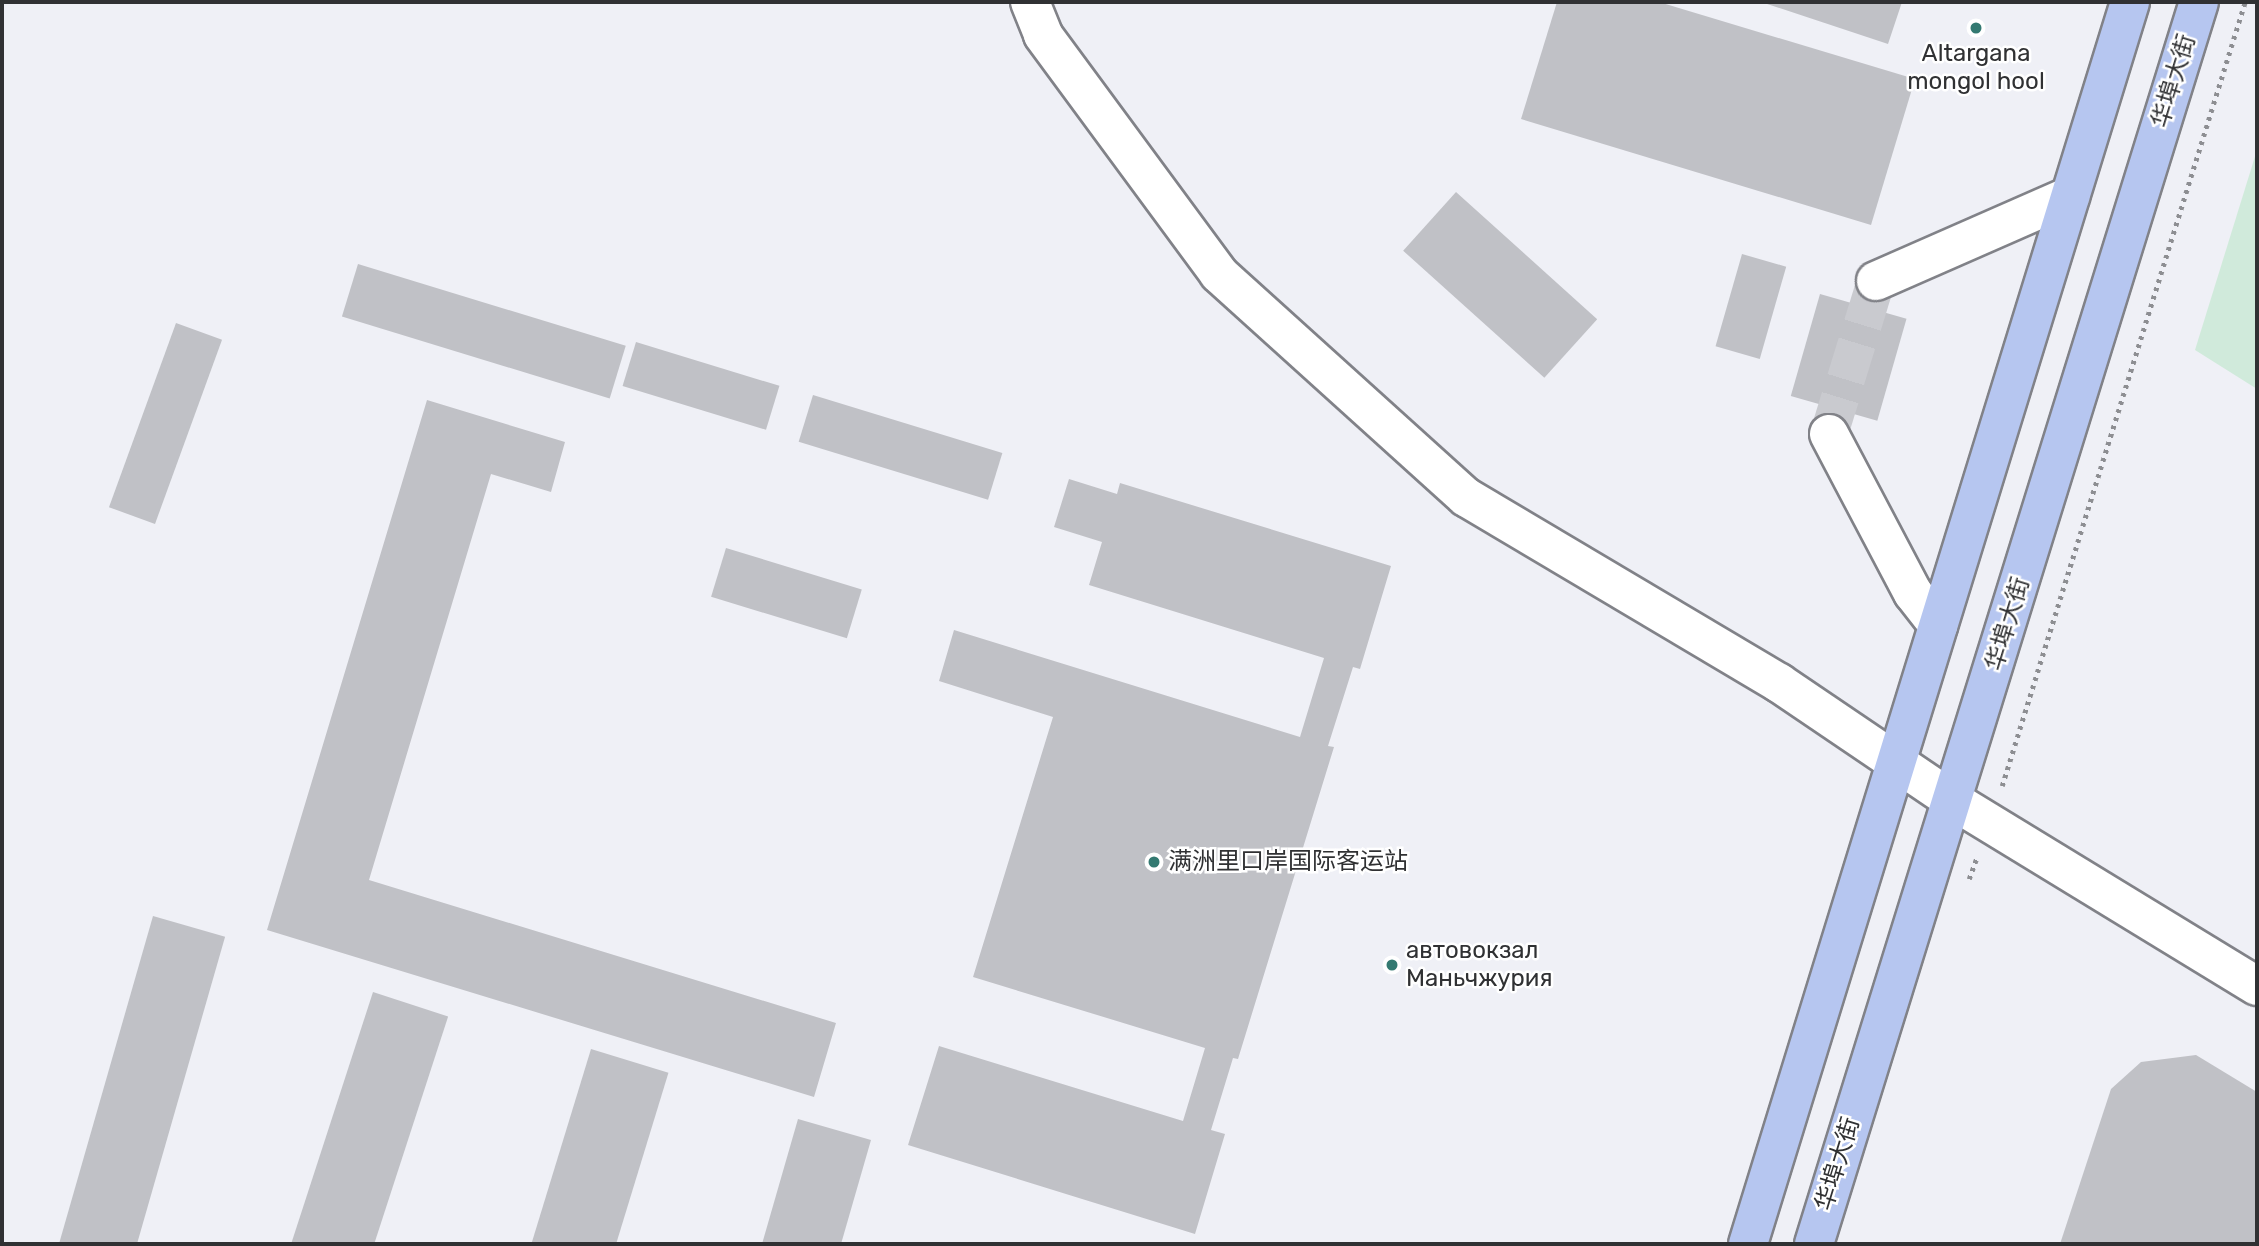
<!DOCTYPE html>
<meta charset="utf-8">
<style>
body{margin:0}
#map{position:relative;width:2259px;height:1246px;overflow:hidden;background:#eff0f6;font-family:Rubik,"Noto Sans SC",sans-serif}
div>[style]{position:absolute}
.green>*{inset:0;background:#d0eadb}
.building>*{inset:0;background:#c0c1c6;transform-origin:0 0}
.minor-tunnel>*{height:38px;margin-top:-19px;transform-origin:0;background:repeating-linear-gradient(90deg,#c9cacf 0 38px,transparent 0 57px)}
.path>*{height:4.5px;margin-top:-2.25px;transform-origin:0;background:repeating-linear-gradient(90deg,#8d8e92 0 3.5px,transparent 0 8.5px)}
.roads{filter:drop-shadow(2px 0 #818288) drop-shadow(-2px 0 #818288) drop-shadow(0 2px #818288) drop-shadow(0 -2px #818288)}
.minor>*{height:38px;margin:-19px;padding:0 19px;transform-origin:19px;border-radius:19px;background:#fff}
.highway>*{height:38px;margin:-19px;padding:0 19px;transform-origin:19px;border-radius:19px;background:#b6c6f0}
.dots>*{width:19px;height:19px;translate:-50% -50%;box-sizing:border-box;border:4px solid #fff;border-radius:50%}
span{translate:-50% -50%;white-space:nowrap;text-align:center;line-height:1.15;-webkit-text-stroke:5px #fff;paint-order:stroke}
.poi-label{font-size:24px;color:#303133}
.left{translate:0 -50%;text-align:left}
.street-label{font-size:24px;color:#303133}
.frame{position:absolute;inset:0;border:4px solid #303133;pointer-events:none}
</style>
<div id="map">
<div class="green">
<div style="clip-path:polygon(2257px 150px,2257px 389px,2195px 350px)"></div>
</div>
<div class="building">
<div style="clip-path:polygon(1557px 2px,1659px 2px,1915px 79px,1871px 225px,1521px 119px)"></div>
<div style="clip-path:polygon(1761px 2px,1902px 2px,1888px 44px)"></div>
<div style="left:1456px;top:192px;width:190px;height:79px;rotate:42deg"></div>
<div style="left:1742px;top:254px;width:46px;height:96px;rotate:16deg"></div>
<div style="left:358px;top:264px;width:280px;height:55px;rotate:17deg"></div>
<div style="left:1820px;top:294px;width:90px;height:106px;rotate:16deg"></div>
<div style="left:176px;top:323px;width:49px;height:196px;rotate:20deg"></div>
<div style="left:636px;top:342px;width:150px;height:46px;rotate:17deg"></div>
<div style="left:813px;top:395px;width:198px;height:49px;rotate:17deg"></div>
<div style="clip-path:polygon(427px 400px,565px 442px,551px 492px,491px 474px,369px 880px,836px 1023px,814px 1097px,267px 930px)"></div>
<div style="clip-path:polygon(1069px 479px,1117px 494px,1120px 483px,1391px 566px,1360px 669px,1353px 667px,1328px 746px,1334px 747px,1238px 1059px,1233px 1058px,1211px 1130px,1225px 1134px,1195px 1234px,908px 1145px,939px 1046px,1183px 1121px,1205px 1048px,973px 977px,1053px 717px,939px 681px,954px 630px,1300px 737px,1324px 658px,1089px 585px,1102px 542px,1054px 527px)"></div>
<div style="left:726px;top:548px;width:142px;height:51px;rotate:17deg"></div>
<div style="left:153px;top:916px;width:75px;height:342px;rotate:16deg"></div>
<div style="left:373px;top:992px;width:79px;height:264px;rotate:18deg"></div>
<div style="left:591px;top:1049px;width:81px;height:204px;rotate:17deg"></div>
<div style="clip-path:polygon(2196px 1055px,2257px 1092px,2257px 1244px,2060px 1244px,2111px 1089px,2141px 1062px)"></div>
<div style="clip-path:polygon(798px 1119px,871px 1140px,841px 1244px,762px 1244px)"></div>
</div>
<div class="minor-tunnel">
<div style="left:1829px;top:434px;width:160px;rotate:-72.9deg"></div>
</div>
<div class="path">
<div style="left:2002px;top:786px;width:821px;rotate:-72.78deg"></div>
<div style="left:1969px;top:879px;width:23px;rotate:-70deg"></div>
</div>
<div class="roads">
<div class="minor">
<div style="left:1030px;top:2px;width:35px;rotate:68deg"></div>
<div style="left:1043px;top:35px;width:297px;rotate:53.6deg"></div>
<div style="left:1219px;top:274px;width:333px;rotate:42.1deg"></div>
<div style="left:1466px;top:497px;width:364px;rotate:30.7deg"></div>
<div style="left:1779px;top:683px;width:209px;rotate:34.1deg"></div>
<div style="left:1952px;top:800px;width:357px;rotate:31.4deg"></div>
<div style="left:1876px;top:281px;width:212px;rotate:-23.7deg"></div>
<div style="left:1829px;top:434px;width:180px;rotate:62.2deg"></div>
<div style="left:1913px;top:593px;width:41px;rotate:52deg"></div>
</div>
<div class="highway">
<div style="left:1748px;top:1244px;width:1299px;rotate:-72.9deg"></div>
<div style="left:1814px;top:1244px;width:1300px;rotate:-72.78deg"></div>
</div>
</div>
<div class="dots">
<div style="left:1976px;top:28px;background:#337971"></div>
<div style="left:1154px;top:862px;background:#337971"></div>
<div style="left:1392px;top:965px;background:#337971"></div>
</div>
<div class="poi-label">
<span style="left:1976px;top:68px">Altargana<br>mongol hool</span>
<span class="left" style="left:1168px;top:862px">满洲里口岸国际客运站</span>
<span class="left" style="left:1406px;top:965px">автовокзал<br>Маньчжурия</span>
</div>
<div class="street-label">
<span style="left:2174px;top:81px;rotate:-73deg">华埠大街</span>
<span style="left:2008px;top:624px;rotate:-73deg">华埠大街</span>
<span style="left:1838px;top:1164px;rotate:-73deg">华埠大街</span>
</div>
<div class="frame"></div>
</div>
